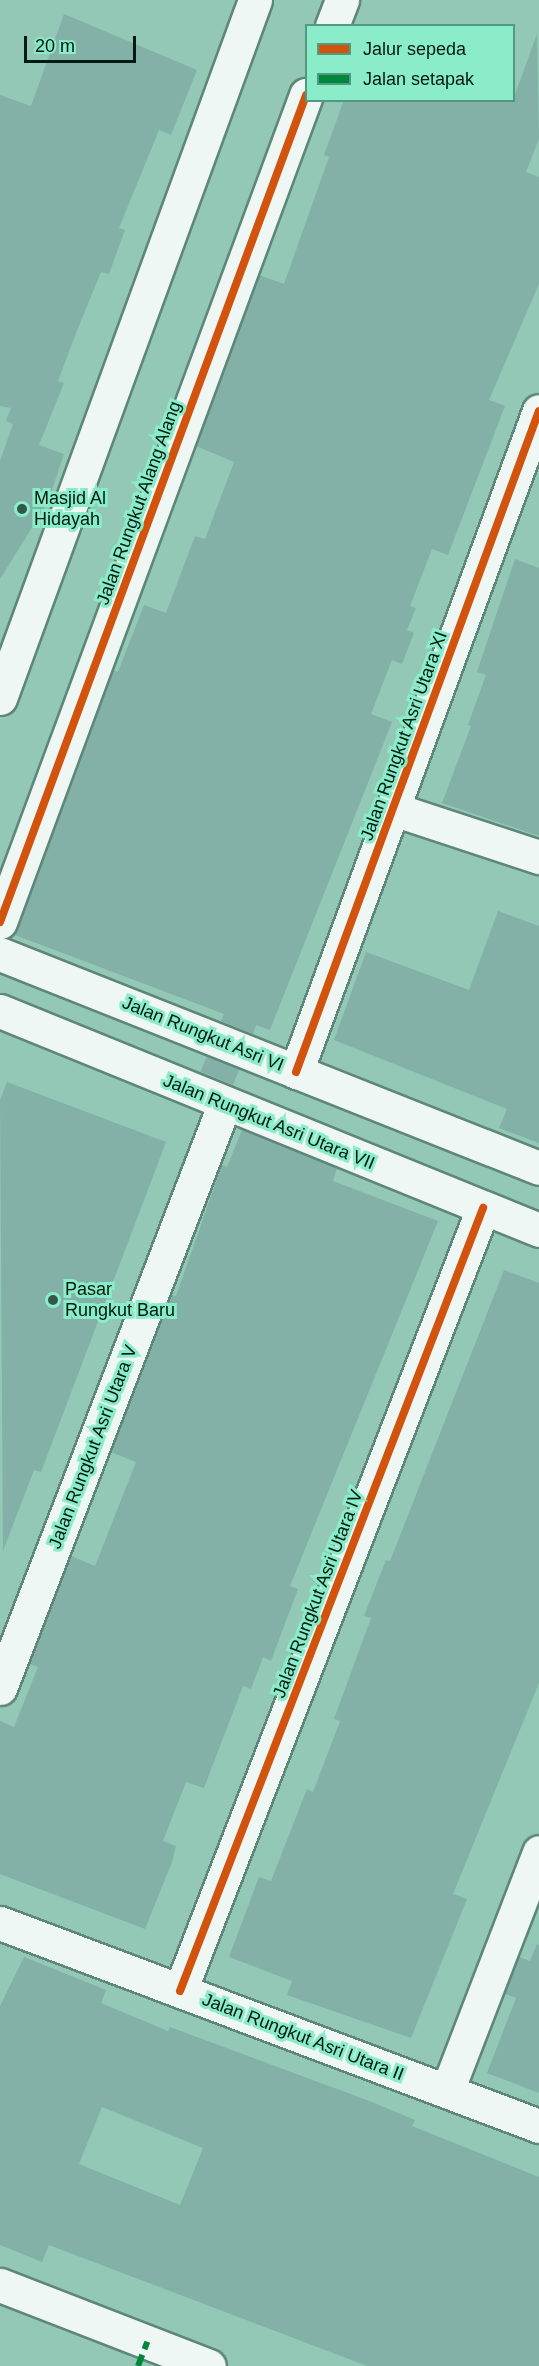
<!DOCTYPE html>
<style>
body{margin:0}
#map{position:relative;width:539px;height:2366px;overflow:hidden;background:#92c8b5;font-family:Arial,sans-serif}
div>[style]{position:absolute}
.building>*{inset:0;background:#83b1a8;transform-origin:0 0}
.roads{filter:drop-shadow(2px 0 #5e8679) drop-shadow(-2px 0 #5e8679) drop-shadow(0 2px #5e8679) drop-shadow(0 -2px #5e8679)}
.minor>*{height:33px;margin:-16.5px;padding:0 16.5px;transform-origin:16.5px;border-radius:16.5px;background:#eff7f4}
.quiet>*{height:6px;margin-top:-3px;transform-origin:0;background:repeating-linear-gradient(90deg,#00873e 0 12px,transparent 0 18px)}
.cycleway>*{height:8px;margin:-4px;padding:0 4px;transform-origin:4px;border-radius:4px;background:#d1530d}
.dots>*{width:16px;height:16px;translate:-50% -50%;box-sizing:border-box;border:3px solid #8aecc9;border-radius:50%}
span{translate:-50% -50%;white-space:nowrap;text-align:center;line-height:1.15;-webkit-text-stroke:6px #8aecc9;paint-order:stroke}
.poi-label{font-size:18px;color:#001b12}
.left{translate:0 -50%;text-align:left}
.street-label{font-size:18px;color:#001b12}
.legend{position:absolute;left:305px;top:24px;width:210px;height:78px;box-sizing:border-box;background:#8aecc9;border:2px solid #539880;margin:0;padding:8px 10px;list-style:none;font-size:18px;color:#001b12}
.legend li{display:flex;align-items:center;gap:12px;height:30px}
.legend b{width:30px;border:2px solid #539880}
.scale{position:absolute;left:24px;top:36px;width:112px;height:27px;box-sizing:border-box;border:3px solid #001b12;border-top:0;padding-left:8px;font-size:18px;line-height:21px;white-space:nowrap;color:#001b12;-webkit-text-stroke:4px #8aecc9;paint-order:stroke}
</style>
<div id="map">
<div class="building">
<div style="clip-path:polygon(64px 14px,197px 70px,171px 135px,159px 130px,119px 228px,125px 230px,109px 274px,101px 272px,78px 328px,58px 381px,64px 383px,39px 445px,64px 454px,48px 502px,0 579px,0 461px,13px 424px,6px 421px,11px 408px,0 406px,0 95px,31px 106px)"></div>
<div style="clip-path:polygon(537px 34px,539px 139px,526px 172px,539px 177px,539px 284px,489px 400px,505px 406px,448px 555px,432px 549px,410px 606px,416px 608px,407px 630px,414px 633px,402px 664px,392px 660px,371px 714px,392px 722px,270px 1030px,256px 1025px,253px 1034px,221px 1021px,224px 1014px,15px 935px,113px 670px,118px 672px,144px 605px,166px 613px,195px 536px,205px 539px,234px 462px,196px 446px,259px 275px,284px 284px,329px 157px,324px 155px,344px 100px,513px 100px)"></div>
<div style="clip-path:polygon(515px 559px,539px 568px,539px 836px,442px 803px,471px 726px,468px 725px,486px 675px,477px 672px)"></div>
<div style="clip-path:polygon(498px 911px,539px 926px,539px 1143px,499px 1128px,507px 1109px,334px 1040px,366px 952px,469px 990px)"></div>
<div style="left:207px;top:1056px;width:35px;height:17px;rotate:22deg"></div>
<div style="clip-path:polygon(7px 1082px,166px 1142px,41px 1472px,34px 1470px,3px 1551px,0 1100px)"></div>
<div style="clip-path:polygon(242px 1130px,337px 1168px,333px 1181px,438px 1221px,290px 1586px,298px 1589px,271px 1661px,263px 1657px,251px 1689px,243px 1686px,204px 1788px,186px 1782px,163px 1841px,176px 1846px,172px 1862px,145px 1929px,0 1874px,0 1721px,14px 1727px,38px 1667px,29px 1664px,71px 1556px,95px 1566px,136px 1462px,111px 1452px,172px 1295px,176px 1296px,222px 1165px,227px 1167px)"></div>
<div style="clip-path:polygon(504px 1270px,539px 1283px,539px 1683px,453px 1894px,467px 1899px,411px 2038px,287px 1995px,292px 1981px,229px 1957px,259px 1877px,271px 1881px,307px 1789px,313px 1792px,340px 1721px,334px 1719px,371px 1618px,364px 1616px,386px 1560px,390px 1561px)"></div>
<div style="clip-path:polygon(537px 1944px,539px 1945px,539px 2093px,487px 2073px,516px 1998px,505px 1994px,519px 1957px,530px 1961px)"></div>
<div style="clip-path:polygon(evenodd,24px 1957px,106px 1990px,101px 2003px,168px 2031px,170px 2027px,372px 2102px,415px 2120px,412px 2126px,539px 2177px,539px 2366px,367px 2366px,49px 2245px,42px 2262px,0 2245px,0 2006px,24px 1957px,102px 2107px,203px 2148px,180px 2205px,79px 2164px,102px 2107px)"></div>
</div>
<div class="roads">
<div class="minor">
<div style="left:332px;top:26px;width:28px;rotate:-69deg"></div>
<div style="left:0;top:698px;width:743px;rotate:-69.93deg"></div>
<div style="left:393px;top:809px;width:154px;rotate:18.2deg"></div>
<div style="left:0;top:922px;width:882px;rotate:-69.69deg"></div>
<div style="left:0;top:954px;width:580px;rotate:21.65deg"></div>
<div style="left:0;top:1011px;width:582px;rotate:22.11deg"></div>
<div style="left:296px;top:1072px;width:704px;rotate:-69.82deg"></div>
<div style="left:0;top:1688px;width:625px;rotate:-68.98deg"></div>
<div style="left:0;top:1923px;width:576px;rotate:20.64deg"></div>
<div style="left:180px;top:1991px;width:840px;rotate:-68.84deg"></div>
<div style="left:447px;top:2091px;width:256px;rotate:-68.9deg"></div>
<div style="left:0;top:2285px;width:224px;rotate:21.2deg"></div>
</div>
</div>
<div class="quiet">
<div style="left:138px;top:2366px;width:26px;rotate:-69deg"></div>
</div>
<div class="cycleway">
<div style="left:0;top:922px;width:882px;rotate:-69.69deg"></div>
<div style="left:296px;top:1072px;width:704px;rotate:-69.82deg"></div>
<div style="left:180px;top:1991px;width:840px;rotate:-68.84deg"></div>
</div>
<div class="dots">
<div style="left:22px;top:509px;background:#33584b"></div>
<div style="left:53px;top:1300px;background:#33584b"></div>
</div>
<div class="poi-label">
<span class="left" style="left:34px;top:509px">Masjid Al<br>Hidayah</span>
<span class="left" style="left:65px;top:1300px">Pasar<br>Rungkut Baru</span>
</div>
<div class="street-label">
<span style="left:139px;top:503px;rotate:-70deg">Jalan Rungkut Alang Alang</span>
<span style="left:404px;top:736px;rotate:-70deg">Jalan Rungkut Asri Utara XI</span>
<span style="left:203px;top:1034px;rotate:22deg">Jalan Rungkut Asri VI</span>
<span style="left:269px;top:1122px;rotate:22deg">Jalan Rungkut Asri Utara VII</span>
<span style="left:93px;top:1447px;rotate:-69deg">Jalan Rungkut Asri Utara V</span>
<span style="left:318px;top:1594px;rotate:-69deg">Jalan Rungkut Asri Utara IV</span>
<span style="left:303px;top:2037px;rotate:21deg">Jalan Rungkut Asri Utara II</span>
</div>
<ul class="legend">
<li><b style="height:8px;background:#d1530d"></b>Jalur sepeda</li>
<li><b style="height:8px;background:#00873e"></b>Jalan setapak</li>
</ul>
<div class="scale">20 m</div>
</div>
